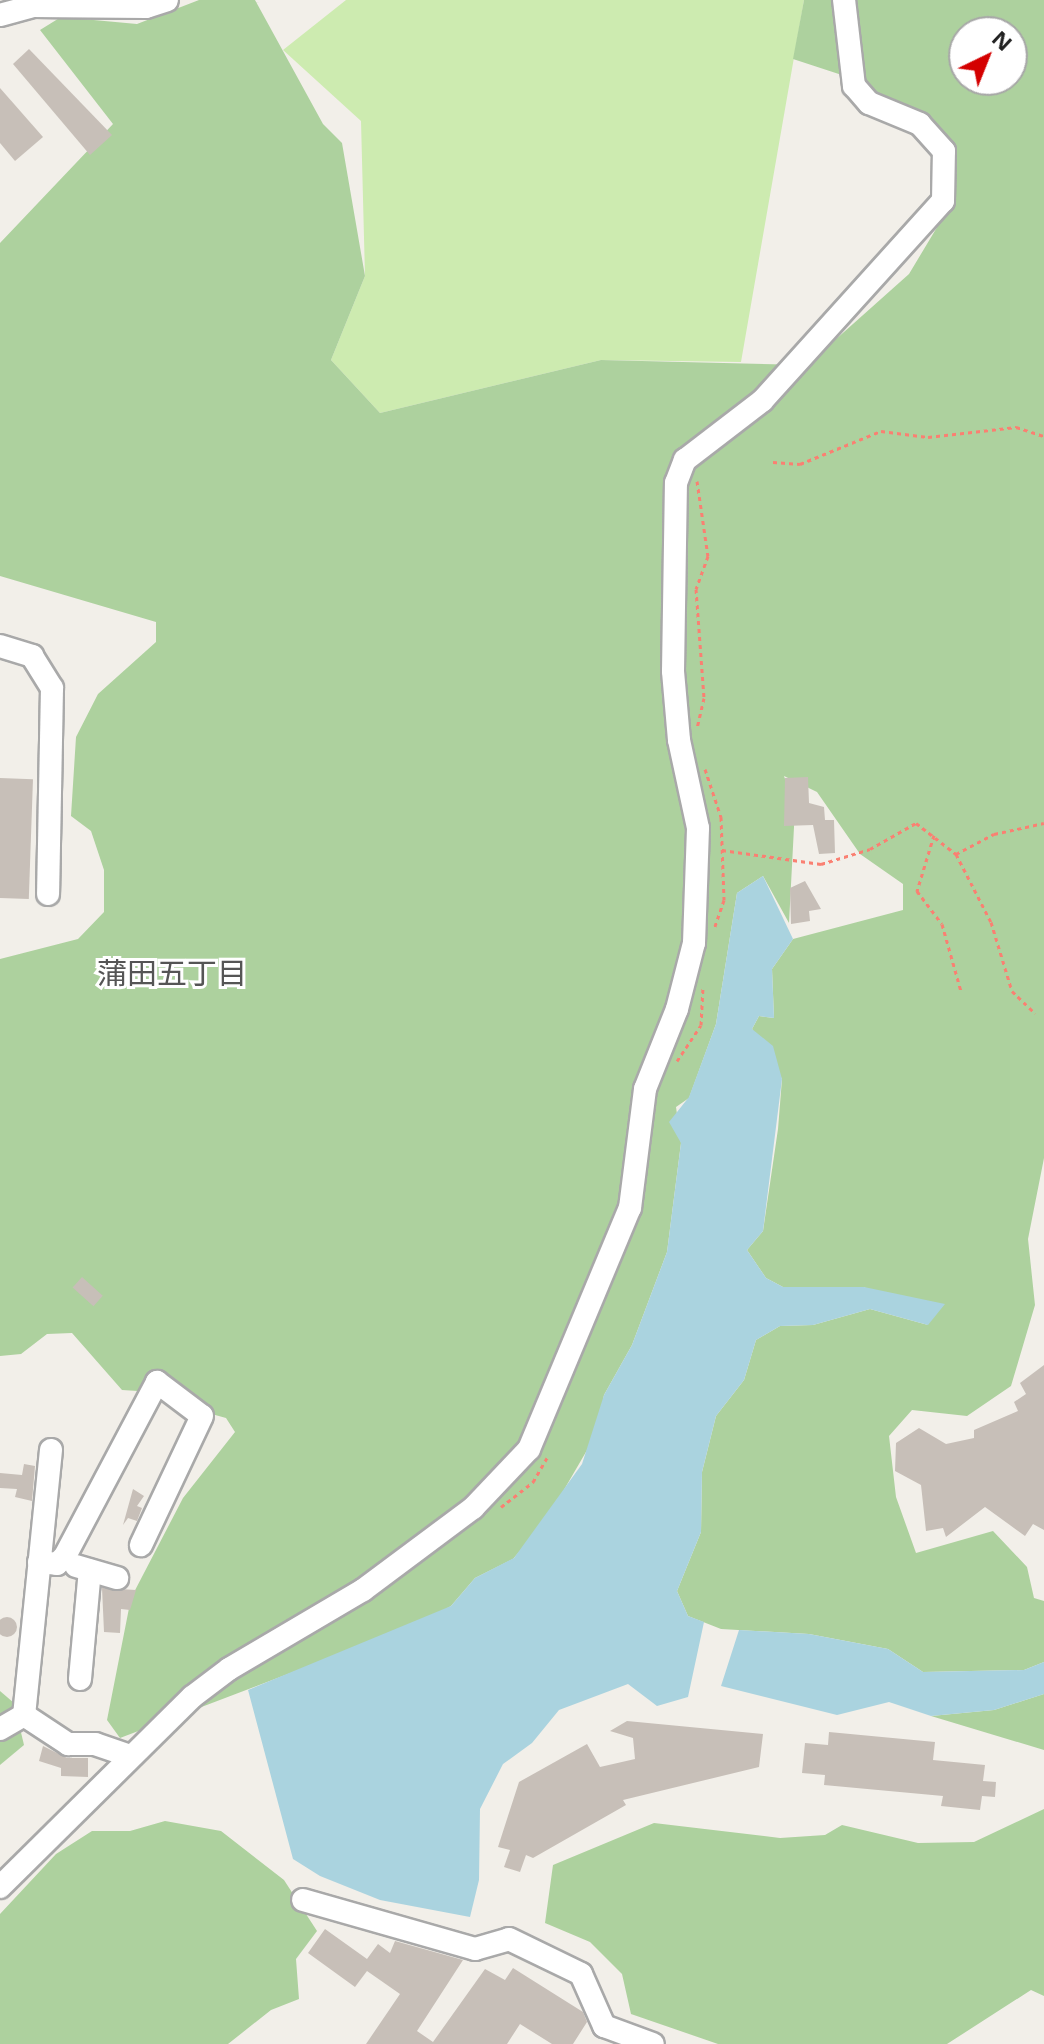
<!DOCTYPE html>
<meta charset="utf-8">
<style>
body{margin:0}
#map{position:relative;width:1044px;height:2044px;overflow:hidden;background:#f2efe9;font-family:"Open Sans","Noto Sans JP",sans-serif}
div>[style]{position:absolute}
.grass>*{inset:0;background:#cdebb0}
.forest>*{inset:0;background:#add19e}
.water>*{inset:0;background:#aad3df}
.building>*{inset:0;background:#c7bfb8;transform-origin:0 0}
.round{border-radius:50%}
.path>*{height:3px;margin-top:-1.5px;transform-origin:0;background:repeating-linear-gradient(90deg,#fa8072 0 4px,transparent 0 8px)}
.roads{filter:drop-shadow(2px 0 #a9a9a9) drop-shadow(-2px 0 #a9a9a9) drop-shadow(0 2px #a9a9a9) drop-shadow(0 -2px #a9a9a9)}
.minor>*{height:22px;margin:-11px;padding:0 11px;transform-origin:11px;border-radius:11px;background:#fff}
span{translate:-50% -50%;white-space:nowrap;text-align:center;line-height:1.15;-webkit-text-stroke:6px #fff;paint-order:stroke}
.neighbourhood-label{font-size:30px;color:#555}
.north{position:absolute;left:948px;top:16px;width:80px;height:80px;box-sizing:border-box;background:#fff;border:2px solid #a7a7a7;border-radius:50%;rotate:43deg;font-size:22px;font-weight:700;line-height:32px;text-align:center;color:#222}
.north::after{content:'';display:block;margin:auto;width:28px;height:36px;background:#d40000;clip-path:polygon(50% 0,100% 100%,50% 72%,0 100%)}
</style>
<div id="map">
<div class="grass">
<div style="clip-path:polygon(346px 0,804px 0,741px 362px,601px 360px,380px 413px,331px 360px,365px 276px,361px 121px,283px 50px)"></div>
</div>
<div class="forest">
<div style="clip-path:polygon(evenodd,199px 0,255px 0,323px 124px,342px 143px,365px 276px,331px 360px,380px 413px,601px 360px,807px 365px,909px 274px,948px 209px,944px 150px,851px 78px,793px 59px,804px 0,1044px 0,1044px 1158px,1028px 1239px,1035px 1305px,1011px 1386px,967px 1416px,912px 1410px,889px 1436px,896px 1497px,916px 1553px,993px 1531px,1027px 1567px,1034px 1598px,1044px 1601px,1044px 1662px,1024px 1670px,923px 1672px,888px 1649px,809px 1634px,721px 1629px,688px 1616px,677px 1591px,701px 1532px,702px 1472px,716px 1416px,744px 1380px,756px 1340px,780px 1326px,813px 1325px,870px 1309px,928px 1325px,864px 1287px,783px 1287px,766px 1278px,747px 1250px,763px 1231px,778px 1129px,782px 1079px,752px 1029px,759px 1016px,774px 1018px,772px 969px,793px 939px,903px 910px,903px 884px,860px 854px,817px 792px,784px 776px,795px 808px,789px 923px,763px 876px,737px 893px,716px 1024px,689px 1098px,676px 1107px,681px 1143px,667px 1252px,632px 1345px,604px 1395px,597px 1433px,547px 1519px,513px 1559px,475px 1578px,451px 1606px,419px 1624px,120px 1738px,107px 1720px,131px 1598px,183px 1498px,235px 1432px,226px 1418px,208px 1413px,157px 1373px,138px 1391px,122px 1390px,72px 1333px,47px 1334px,21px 1354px,0 1356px,0 959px,78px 939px,104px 912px,104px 870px,91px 831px,71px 816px,76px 737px,98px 694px,156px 642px,156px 622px,0 576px,0 243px,113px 124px,40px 30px,61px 17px,137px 24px,199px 0,964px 32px,1012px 32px,1012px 80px,964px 80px,964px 32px)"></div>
<div style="clip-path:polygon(0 1691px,14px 1703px,24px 1745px,0 1765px)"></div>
<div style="clip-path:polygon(1044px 1694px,1044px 1750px,931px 1716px,994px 1710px)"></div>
<div style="clip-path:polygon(1044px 1809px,1044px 1996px,1031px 1990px,947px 2044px,718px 2044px,631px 2014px,622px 1974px,590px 1942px,545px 1923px,553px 1865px,654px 1823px,780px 1838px,825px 1835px,842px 1825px,918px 1843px,974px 1842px)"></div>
<div style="clip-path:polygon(165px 1821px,221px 1831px,284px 1880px,317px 1931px,296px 1959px,299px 1999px,271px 2010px,228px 2044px,0 2044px,0 1914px,56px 1854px,92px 1831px,130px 1831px)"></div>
</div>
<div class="water">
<div style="clip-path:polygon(763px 876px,793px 939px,772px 969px,774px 1018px,759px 1016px,752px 1029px,773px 1046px,782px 1079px,763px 1231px,747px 1250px,766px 1278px,783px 1287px,864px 1287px,945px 1304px,928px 1325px,870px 1309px,813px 1325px,780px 1326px,756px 1340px,744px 1380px,716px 1416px,702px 1472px,701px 1532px,677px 1591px,688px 1616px,704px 1622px,688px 1697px,657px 1706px,628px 1684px,559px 1710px,532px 1743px,503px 1764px,480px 1809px,479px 1880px,470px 1917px,380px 1900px,320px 1876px,293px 1859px,248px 1690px,451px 1606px,475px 1578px,514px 1558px,582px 1464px,604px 1395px,632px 1345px,667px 1252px,681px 1143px,669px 1122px,689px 1097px,716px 1024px,737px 893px)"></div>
<div style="clip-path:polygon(739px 1630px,809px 1634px,888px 1649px,923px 1672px,1024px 1670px,1044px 1662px,1044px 1694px,994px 1710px,931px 1716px,889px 1702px,837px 1715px,721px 1686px)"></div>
</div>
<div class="building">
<div style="clip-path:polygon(29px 49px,112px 135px,90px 155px,13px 64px)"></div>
<div style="clip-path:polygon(0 88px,43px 137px,15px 161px,0 143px)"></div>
<div style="clip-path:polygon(808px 777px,809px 803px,824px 807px,825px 820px,834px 820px,835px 853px,819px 854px,813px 825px,784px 826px,785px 778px)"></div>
<div style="left:0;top:778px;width:33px;height:120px;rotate:2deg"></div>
<div style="clip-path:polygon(805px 881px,821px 909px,809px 911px,810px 921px,791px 924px,790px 888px)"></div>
<div style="left:82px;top:1277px;width:28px;height:14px;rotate:42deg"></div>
<div style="clip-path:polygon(1044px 1365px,1044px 1530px,1033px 1524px,1025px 1536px,985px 1507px,946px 1537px,943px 1528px,926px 1531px,921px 1485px,895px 1471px,896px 1443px,919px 1428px,946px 1444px,974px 1438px,974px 1430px,1018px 1411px,1014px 1402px,1026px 1394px,1020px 1383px)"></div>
<div style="clip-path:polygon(24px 1464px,35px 1466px,32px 1501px,15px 1497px,17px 1489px,0 1488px,0 1473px,22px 1475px)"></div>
<div style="clip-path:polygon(133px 1489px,144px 1496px,137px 1506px,142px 1508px,137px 1521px,128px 1518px,123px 1525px)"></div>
<div style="clip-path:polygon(102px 1588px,136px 1590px,130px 1610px,121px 1609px,120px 1633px,104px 1632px)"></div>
<div class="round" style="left:-3px;top:1617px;width:20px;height:20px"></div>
<div style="clip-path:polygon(627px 1721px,763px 1734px,759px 1767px,623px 1800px,626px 1805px,533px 1858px,526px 1855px,520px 1872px,504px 1867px,510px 1850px,498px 1847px,519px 1782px,587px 1744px,600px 1767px,635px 1759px,633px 1738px,610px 1731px)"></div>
<div style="clip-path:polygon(829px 1732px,935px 1742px,933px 1760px,985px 1765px,983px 1781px,996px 1782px,995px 1797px,982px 1796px,980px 1810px,941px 1806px,943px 1796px,824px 1785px,825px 1775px,802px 1773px,805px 1743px,828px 1745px)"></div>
<div style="clip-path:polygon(43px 1746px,67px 1758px,88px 1758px,88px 1777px,61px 1776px,61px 1768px,39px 1761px)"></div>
<div style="clip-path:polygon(325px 1929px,367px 1959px,378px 1944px,390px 1953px,395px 1941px,463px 1960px,417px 2031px,433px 2042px,485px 1969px,505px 1980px,513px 1968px,583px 2012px,587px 2022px,573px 2044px,552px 2044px,520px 2024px,507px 2044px,366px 2044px,400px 1994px,367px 1971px,355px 1987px,308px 1953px)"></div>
</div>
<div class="path">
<div style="left:773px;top:462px;width:27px;rotate:4deg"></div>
<div style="left:800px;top:464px;width:87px;rotate:-22.2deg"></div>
<div style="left:881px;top:431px;width:47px;rotate:7.3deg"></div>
<div style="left:928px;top:437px;width:89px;rotate:-6.5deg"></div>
<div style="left:1016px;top:427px;width:29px;rotate:18deg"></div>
<div style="left:697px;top:481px;width:76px;rotate:81.7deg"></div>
<div style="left:708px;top:556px;width:35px;rotate:110deg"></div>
<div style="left:696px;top:589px;width:109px;rotate:85.8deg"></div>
<div style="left:704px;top:698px;width:31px;rotate:103deg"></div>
<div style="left:705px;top:769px;width:51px;rotate:71.6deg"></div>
<div style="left:721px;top:817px;width:83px;rotate:87.9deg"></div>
<div style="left:724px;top:900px;width:31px;rotate:109deg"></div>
<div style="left:934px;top:835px;width:59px;rotate:106.9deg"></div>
<div style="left:917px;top:891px;width:41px;rotate:52.9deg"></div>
<div style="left:942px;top:924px;width:70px;rotate:74.2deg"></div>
<div style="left:722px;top:850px;width:100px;rotate:8deg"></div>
<div style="left:821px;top:864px;width:51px;rotate:-17deg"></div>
<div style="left:870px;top:849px;width:53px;rotate:-29.5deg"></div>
<div style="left:916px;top:823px;width:51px;rotate:37.8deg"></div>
<div style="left:956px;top:854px;width:76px;rotate:62.8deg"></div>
<div style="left:991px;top:922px;width:72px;rotate:73.1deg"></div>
<div style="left:1012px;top:991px;width:32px;rotate:44deg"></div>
<div style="left:956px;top:854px;width:43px;rotate:-27.8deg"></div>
<div style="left:994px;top:834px;width:51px;rotate:-12.4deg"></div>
<div style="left:677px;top:1061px;width:43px;rotate:-56.3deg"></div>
<div style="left:701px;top:1025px;width:38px;rotate:-87deg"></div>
<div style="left:501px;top:1507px;width:41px;rotate:-38deg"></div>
<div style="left:533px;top:1482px;width:28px;rotate:-60deg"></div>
</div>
<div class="roads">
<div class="minor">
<div style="left:0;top:15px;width:34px;rotate:-15deg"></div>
<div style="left:33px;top:6px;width:113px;rotate:0.5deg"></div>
<div style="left:146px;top:7px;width:22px;rotate:-18deg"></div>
<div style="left:0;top:646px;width:34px;rotate:17deg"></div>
<div style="left:32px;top:656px;width:38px;rotate:58deg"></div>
<div style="left:52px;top:688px;width:206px;rotate:91.1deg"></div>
<div style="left:51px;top:1450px;width:266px;rotate:95.8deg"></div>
<div style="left:24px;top:1715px;width:53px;rotate:33.4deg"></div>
<div style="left:68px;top:1744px;width:27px"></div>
<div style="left:95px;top:1744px;width:36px;rotate:19deg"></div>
<div style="left:39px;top:1562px;width:18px;rotate:6deg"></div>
<div style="left:57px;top:1564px;width:11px;rotate:-45deg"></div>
<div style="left:65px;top:1556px;width:197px;rotate:-62.1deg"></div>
<div style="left:157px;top:1382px;width:56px;rotate:37.1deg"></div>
<div style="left:202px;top:1416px;width:143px;rotate:115.3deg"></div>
<div style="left:76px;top:1566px;width:43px;rotate:16.3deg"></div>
<div style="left:80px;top:1679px;width:109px;rotate:-84.8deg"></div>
<div style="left:0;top:1729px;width:28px;rotate:-30deg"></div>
<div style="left:0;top:1887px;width:270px;rotate:-44.7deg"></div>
<div style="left:192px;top:1697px;width:46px;rotate:-37.1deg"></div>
<div style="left:229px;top:1669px;width:156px;rotate:-30.5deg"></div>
<div style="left:363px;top:1590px;width:137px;rotate:-36.7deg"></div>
<div style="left:473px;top:1508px;width:81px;rotate:-46.5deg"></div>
<div style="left:529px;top:1449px;width:261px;rotate:-67.3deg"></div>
<div style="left:630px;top:1208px;width:120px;rotate:-82.8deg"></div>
<div style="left:645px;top:1089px;width:86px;rotate:-68.2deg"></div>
<div style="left:677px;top:1009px;width:68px;rotate:-75.6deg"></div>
<div style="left:694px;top:943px;width:115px;rotate:-88deg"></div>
<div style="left:698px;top:828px;width:90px;rotate:-102.2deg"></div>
<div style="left:679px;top:740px;width:69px;rotate:-95deg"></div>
<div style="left:673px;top:671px;width:188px;rotate:-89.1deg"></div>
<div style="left:676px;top:483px;width:25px;rotate:-69deg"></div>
<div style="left:685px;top:460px;width:97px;rotate:-37.5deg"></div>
<div style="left:762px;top:401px;width:270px;rotate:-47.9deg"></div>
<div style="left:943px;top:201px;width:50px;rotate:-88.9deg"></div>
<div style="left:944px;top:151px;width:36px;rotate:-132deg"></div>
<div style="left:920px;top:124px;width:55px;rotate:-157.6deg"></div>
<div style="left:869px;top:103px;width:23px;rotate:-131deg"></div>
<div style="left:854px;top:86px;width:87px;rotate:-96.6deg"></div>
<div style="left:303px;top:1900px;width:179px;rotate:15.9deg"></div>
<div style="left:475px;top:1949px;width:35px;rotate:-16deg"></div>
<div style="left:509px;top:1939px;width:80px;rotate:25.9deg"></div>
<div style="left:581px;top:1974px;width:57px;rotate:66.1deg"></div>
<div style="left:604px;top:2026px;width:52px;rotate:20.2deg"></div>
</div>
</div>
<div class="neighbourhood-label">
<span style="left:172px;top:973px">蒲田五丁目</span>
</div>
<div class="north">N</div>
</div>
